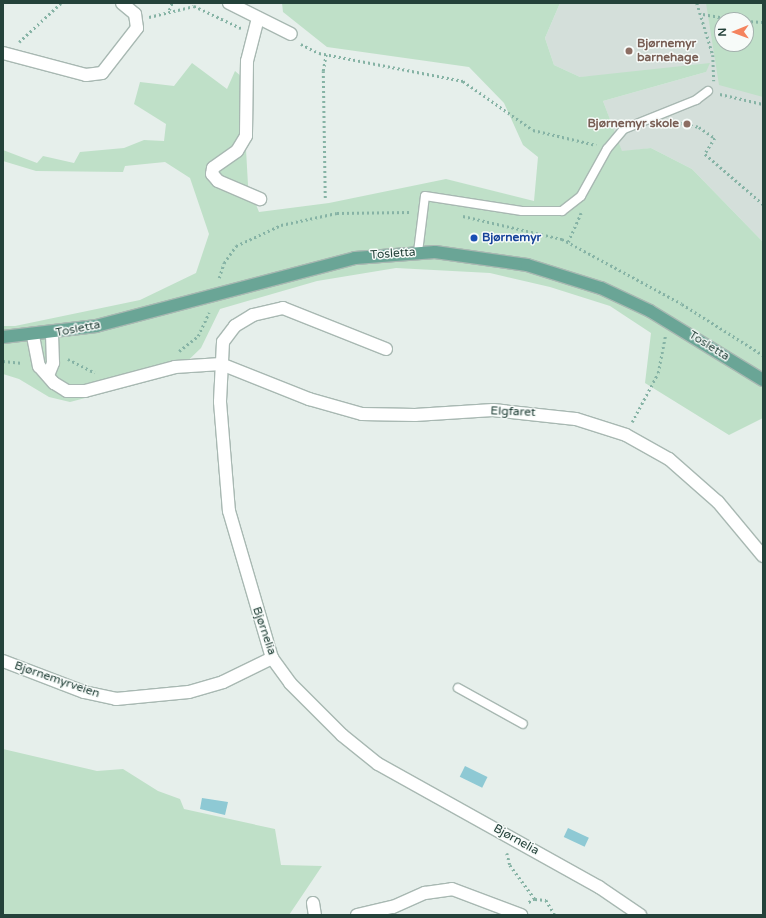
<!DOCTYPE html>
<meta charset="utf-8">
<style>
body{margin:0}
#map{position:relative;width:766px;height:918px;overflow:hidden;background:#e6efeb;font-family:"Varela Round",sans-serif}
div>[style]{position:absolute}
.built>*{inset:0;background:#d4dfda}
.green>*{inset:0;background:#bfe0c8}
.water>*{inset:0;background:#8ec9d4;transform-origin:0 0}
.path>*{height:2.5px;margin-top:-1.25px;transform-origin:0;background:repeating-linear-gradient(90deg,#86b3a5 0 2px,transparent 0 5px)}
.roads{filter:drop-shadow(1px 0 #a8b8b2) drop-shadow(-1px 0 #a8b8b2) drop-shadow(0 1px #a8b8b2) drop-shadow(0 -1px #a8b8b2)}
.service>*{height:8px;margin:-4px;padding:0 4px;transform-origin:4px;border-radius:4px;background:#fff}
.minor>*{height:12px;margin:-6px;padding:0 6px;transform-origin:6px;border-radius:6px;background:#fff}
.primary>*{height:12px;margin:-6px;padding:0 6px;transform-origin:6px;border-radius:6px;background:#6aa596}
.dots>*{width:11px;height:11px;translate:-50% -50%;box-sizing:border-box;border:2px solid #f7fbf9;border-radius:50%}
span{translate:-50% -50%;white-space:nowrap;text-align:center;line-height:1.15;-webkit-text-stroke:3px #f7fbf9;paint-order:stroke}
.education-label{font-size:12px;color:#785e54;font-weight:700}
.left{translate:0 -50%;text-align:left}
.right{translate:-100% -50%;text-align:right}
.transit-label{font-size:12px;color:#164399;font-weight:700}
.street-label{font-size:12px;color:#24423a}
.frame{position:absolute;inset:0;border:4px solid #24423a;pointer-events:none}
.north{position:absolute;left:714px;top:12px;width:40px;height:40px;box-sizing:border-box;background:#f7fbf9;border:1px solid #a3b1ad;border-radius:50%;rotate:269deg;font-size:11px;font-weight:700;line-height:16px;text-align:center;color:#24423a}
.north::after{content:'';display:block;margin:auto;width:14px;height:18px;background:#f4845f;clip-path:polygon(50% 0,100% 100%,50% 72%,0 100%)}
</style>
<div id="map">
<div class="built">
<div style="clip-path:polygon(evenodd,560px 3px,763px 3px,763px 242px,692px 169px,651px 148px,622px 152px,603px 101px,706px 72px,580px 77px,554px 65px,545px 38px,560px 3px,722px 20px,746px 20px,746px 44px,722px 44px,722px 20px)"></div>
</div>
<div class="green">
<div style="clip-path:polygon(282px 3px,560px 3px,545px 38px,554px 65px,580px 77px,710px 63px,706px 72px,603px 101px,622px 151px,651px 148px,692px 169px,763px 242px,763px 418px,729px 435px,645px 383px,651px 333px,610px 306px,550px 287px,490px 273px,396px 268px,317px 281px,220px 309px,201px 348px,173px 375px,70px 402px,49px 397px,19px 379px,3px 374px,3px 326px,15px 326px,140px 300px,196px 273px,209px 234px,190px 178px,165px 162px,125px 166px,123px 172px,36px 171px,3px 161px,3px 150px,37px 163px,43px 156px,74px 163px,80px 152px,124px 148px,144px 140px,164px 141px,166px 124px,134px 104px,140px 82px,174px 86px,192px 63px,227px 89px,235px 71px,242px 77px,248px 185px,259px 212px,329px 203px,446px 179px,534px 201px,538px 157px,523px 145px,504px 103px,469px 67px,327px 47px,283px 12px)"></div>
<div style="clip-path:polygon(evenodd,706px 3px,763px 3px,763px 97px,719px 85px,706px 3px,722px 20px,746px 20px,746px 44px,722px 44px,722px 20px)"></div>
<div style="clip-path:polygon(3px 749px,97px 771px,123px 769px,158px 791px,180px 799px,184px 809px,275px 829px,281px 865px,322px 866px,289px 915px,3px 915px)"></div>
</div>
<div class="water">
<div style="left:465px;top:766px;width:25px;height:12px;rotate:26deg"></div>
<div style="clip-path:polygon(202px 798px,228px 802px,225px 815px,200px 809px)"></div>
<div style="left:568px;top:828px;width:23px;height:10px;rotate:25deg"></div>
</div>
<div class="path">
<div style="left:697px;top:3px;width:54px;rotate:72.9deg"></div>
<div style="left:713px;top:55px;width:26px;rotate:88deg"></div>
<div style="left:169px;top:10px;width:8px;rotate:-67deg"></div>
<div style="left:703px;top:14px;width:34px;rotate:10deg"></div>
<div style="left:149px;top:17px;width:46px;rotate:-13.7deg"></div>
<div style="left:194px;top:6px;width:52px;rotate:25.1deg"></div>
<div style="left:746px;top:21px;width:17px;rotate:3deg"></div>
<div style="left:19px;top:42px;width:57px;rotate:-42.9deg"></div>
<div style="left:301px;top:44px;width:20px;rotate:27deg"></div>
<div style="left:319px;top:53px;width:147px;rotate:11deg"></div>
<div style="left:463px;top:81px;width:85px;rotate:35deg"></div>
<div style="left:533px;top:130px;width:65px;rotate:13.4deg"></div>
<div style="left:720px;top:94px;width:44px;rotate:13.1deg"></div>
<div style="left:676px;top:122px;width:24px;rotate:12deg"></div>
<div style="left:699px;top:127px;width:19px;rotate:35deg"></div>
<div style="left:715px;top:138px;width:19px;rotate:122deg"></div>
<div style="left:705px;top:154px;width:77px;rotate:40.8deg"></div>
<div style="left:325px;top:198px;width:127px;rotate:-90.9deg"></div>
<div style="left:323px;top:71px;width:17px;rotate:-80deg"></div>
<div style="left:463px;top:216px;width:102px;rotate:13.1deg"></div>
<div style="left:562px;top:239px;width:136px;rotate:28.4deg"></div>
<div style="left:682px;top:304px;width:96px;rotate:32.2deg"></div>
<div style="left:568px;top:242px;width:32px;rotate:-66deg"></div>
<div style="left:219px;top:278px;width:16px;rotate:-72deg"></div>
<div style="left:224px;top:263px;width:21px;rotate:-55deg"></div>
<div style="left:236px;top:246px;width:50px;rotate:-25deg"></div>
<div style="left:281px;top:225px;width:57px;rotate:-12.1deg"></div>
<div style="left:337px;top:213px;width:74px;rotate:-0.8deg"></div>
<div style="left:179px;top:351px;width:24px;rotate:-38deg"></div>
<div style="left:198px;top:336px;width:26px;rotate:-65deg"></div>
<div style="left:68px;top:359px;width:30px;rotate:27deg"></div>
<div style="left:3px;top:361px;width:20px;rotate:6deg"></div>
<div style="left:632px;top:422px;width:55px;rotate:-62deg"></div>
<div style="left:658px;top:373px;width:38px;rotate:-79deg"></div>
<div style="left:507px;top:853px;width:12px;rotate:76deg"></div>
<div style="left:510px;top:865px;width:42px;rotate:53.7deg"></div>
<div style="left:535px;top:899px;width:8px;rotate:150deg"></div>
<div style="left:535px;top:899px;width:11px;rotate:5deg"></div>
<div style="left:546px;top:900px;width:17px;rotate:59deg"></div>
</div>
<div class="roads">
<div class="service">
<div style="left:418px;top:252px;width:56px;rotate:-82.9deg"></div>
<div style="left:425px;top:196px;width:98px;rotate:8.8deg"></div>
<div style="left:522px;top:211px;width:40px"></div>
<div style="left:562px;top:211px;width:24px;rotate:-38deg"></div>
<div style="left:581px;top:196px;width:54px;rotate:-61deg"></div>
<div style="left:607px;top:149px;width:26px;rotate:-50deg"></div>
<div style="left:624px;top:129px;width:78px;rotate:-21.9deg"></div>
<div style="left:696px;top:100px;width:15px;rotate:-37deg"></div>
<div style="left:458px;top:688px;width:74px;rotate:29deg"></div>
</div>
<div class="minor">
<div style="left:229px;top:3px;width:69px;rotate:26.6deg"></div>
<div style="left:258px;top:18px;width:44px;rotate:104.3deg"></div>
<div style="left:247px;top:61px;width:75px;rotate:90.8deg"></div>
<div style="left:246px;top:136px;width:17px;rotate:121deg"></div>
<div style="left:237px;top:151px;width:29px;rotate:145deg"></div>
<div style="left:213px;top:168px;width:6px;rotate:99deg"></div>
<div style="left:212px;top:174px;width:9px;rotate:49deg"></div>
<div style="left:218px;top:181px;width:46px;rotate:23.2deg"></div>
<div style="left:3px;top:53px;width:86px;rotate:14.8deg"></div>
<div style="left:86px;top:75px;width:16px;rotate:-7deg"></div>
<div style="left:102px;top:73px;width:57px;rotate:-52.1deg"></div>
<div style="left:137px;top:28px;width:14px;rotate:-98deg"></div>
<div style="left:135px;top:14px;width:17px;rotate:-140deg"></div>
<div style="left:33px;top:336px;width:31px;rotate:79deg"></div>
<div style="left:39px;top:366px;width:23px;rotate:49deg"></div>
<div style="left:54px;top:383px;width:15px;rotate:32deg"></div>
<div style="left:67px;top:391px;width:18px"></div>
<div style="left:85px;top:391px;width:93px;rotate:-14.9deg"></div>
<div style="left:175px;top:367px;width:46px;rotate:-3.7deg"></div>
<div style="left:221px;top:364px;width:95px;rotate:21.7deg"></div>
<div style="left:309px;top:399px;width:55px;rotate:15.8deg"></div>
<div style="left:362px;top:414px;width:53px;rotate:1.1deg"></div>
<div style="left:415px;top:415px;width:78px;rotate:-3.7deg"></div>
<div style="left:493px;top:410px;width:83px;rotate:6.2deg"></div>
<div style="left:576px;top:419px;width:52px;rotate:17.7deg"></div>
<div style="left:626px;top:435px;width:49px;rotate:29.2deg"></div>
<div style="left:669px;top:459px;width:65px;rotate:41.3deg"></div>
<div style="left:718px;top:502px;width:70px;rotate:50.2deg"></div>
<div style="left:386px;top:349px;width:111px;rotate:-158.3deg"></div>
<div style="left:283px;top:308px;width:31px;rotate:167deg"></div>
<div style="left:253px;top:315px;width:21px;rotate:149deg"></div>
<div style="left:235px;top:326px;width:20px;rotate:127deg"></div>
<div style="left:223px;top:342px;width:60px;rotate:92.9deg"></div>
<div style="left:220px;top:402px;width:109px;rotate:85.3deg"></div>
<div style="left:229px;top:511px;width:153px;rotate:73.7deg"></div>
<div style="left:272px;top:658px;width:31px;rotate:54deg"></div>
<div style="left:290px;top:683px;width:74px;rotate:45deg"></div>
<div style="left:342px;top:735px;width:46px;rotate:38.9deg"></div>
<div style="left:378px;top:764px;width:253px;rotate:29.1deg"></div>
<div style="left:599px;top:887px;width:50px;rotate:34.3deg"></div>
<div style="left:49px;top:373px;width:11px;rotate:-68deg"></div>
<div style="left:53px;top:363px;width:29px;rotate:-92deg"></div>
<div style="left:3px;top:661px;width:87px;rotate:20.9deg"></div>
<div style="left:84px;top:692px;width:33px;rotate:12deg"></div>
<div style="left:116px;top:699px;width:73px;rotate:-5.5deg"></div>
<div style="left:189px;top:692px;width:35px;rotate:-16deg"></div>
<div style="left:223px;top:682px;width:55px;rotate:-26.1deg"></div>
<div style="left:313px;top:903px;width:12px;rotate:81deg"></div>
<div style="left:357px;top:915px;width:37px;rotate:-13deg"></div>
<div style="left:393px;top:907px;width:35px;rotate:-24deg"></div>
<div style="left:425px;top:893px;width:27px;rotate:-8deg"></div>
<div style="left:452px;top:889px;width:74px;rotate:20.6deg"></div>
</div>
<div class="primary">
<div style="left:3px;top:337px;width:94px;rotate:-6.7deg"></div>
<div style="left:96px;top:326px;width:268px;rotate:-14.7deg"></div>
<div style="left:355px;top:258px;width:80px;rotate:-4.3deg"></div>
<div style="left:435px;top:252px;width:93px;rotate:8deg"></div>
<div style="left:527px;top:265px;width:77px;rotate:17.3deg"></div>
<div style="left:601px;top:288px;width:54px;rotate:25.1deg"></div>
<div style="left:650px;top:311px;width:132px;rotate:31.4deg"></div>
</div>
</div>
<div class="dots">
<div style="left:629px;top:51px;background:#8d6e63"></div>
<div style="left:687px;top:124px;background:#8d6e63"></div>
<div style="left:474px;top:238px;background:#1a4fb4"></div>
</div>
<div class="education-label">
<span class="left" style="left:637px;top:51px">Bjørnemyr<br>barnehage</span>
<span class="right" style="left:679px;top:124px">Bjørnemyr skole</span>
</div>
<div class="transit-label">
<span class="left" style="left:482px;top:238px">Bjørnemyr</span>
</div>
<div class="street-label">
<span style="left:393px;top:254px;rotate:-4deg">Tosletta</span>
<span style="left:78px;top:329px;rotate:-11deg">Tosletta</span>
<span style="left:709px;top:346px;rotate:32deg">Tosletta</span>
<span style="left:513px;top:412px;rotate:2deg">Elgfaret</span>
<span style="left:264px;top:631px;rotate:71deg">Bjørnelia</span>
<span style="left:57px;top:680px;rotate:19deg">Bjørnemyrveien</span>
<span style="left:516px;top:840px;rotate:29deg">Bjørnelia</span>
</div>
<div class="frame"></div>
<div class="north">N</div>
</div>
